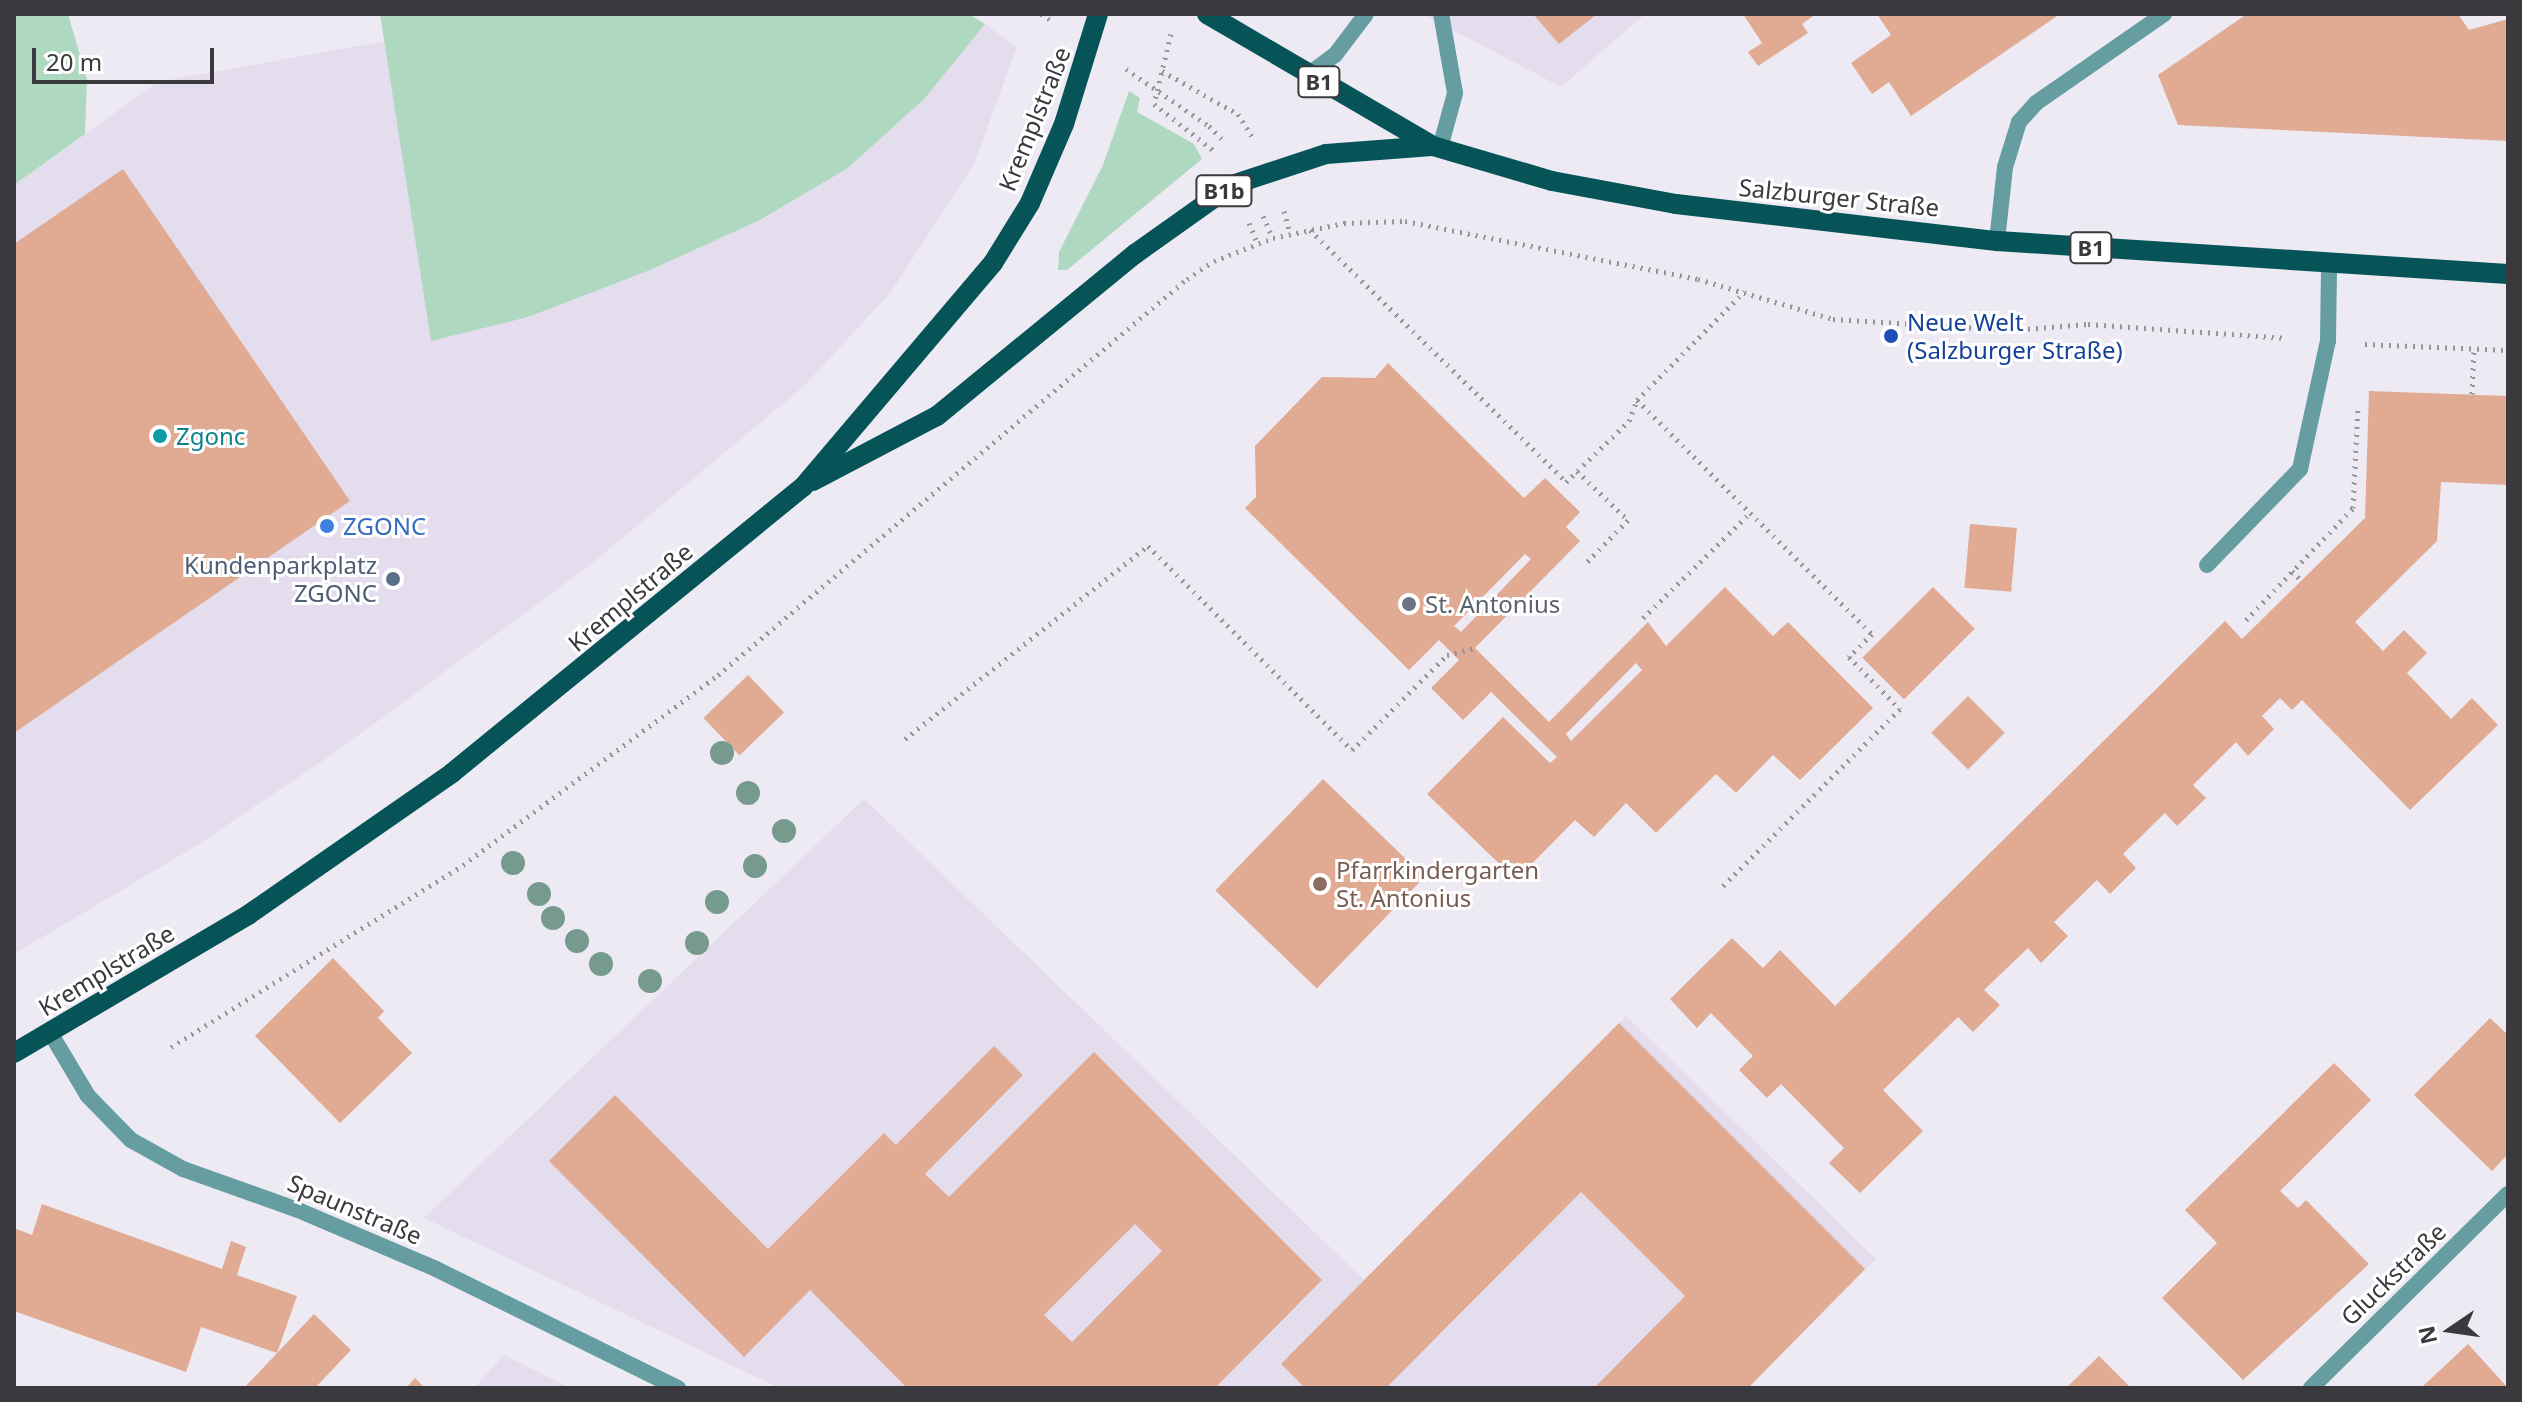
<!DOCTYPE html>
<meta charset="utf-8">
<style>
body{margin:0}
#map{position:relative;width:2522px;height:1402px;overflow:hidden;background:#edeaf4;font-family:"Noto Sans",sans-serif}
div>[style]{position:absolute}
.built>*{inset:0;background:#e3dded}
.green>*{inset:0;background:#afd8c0}
.building>*{inset:0;background:#e0ab92;transform-origin:0 0}
.path>*{height:5px;margin-top:-2.5px;transform-origin:0;background:repeating-linear-gradient(90deg,#97959c 0 2px,transparent 0 8px)}
.lane>*{height:16px;margin:-8px;padding:0 8px;transform-origin:8px;border-radius:8px;background:#659da0}
.street>*{height:16px;margin:-8px;padding:0 8px;transform-origin:8px;border-radius:8px;background:#659da0}
.primary>*{height:20px;margin:-10px;padding:0 10px;transform-origin:10px;border-radius:10px;background:#075458}
.trees>*{width:24px;height:24px;margin:-12px;border-radius:50%;background:#779a8e}
.dots>*{width:22px;height:22px;translate:-50% -50%;box-sizing:border-box;border:4px solid #fff;border-radius:50%}
span{translate:-50% -50%;white-space:nowrap;text-align:center;line-height:1.15;-webkit-text-stroke:6px #fff;paint-order:stroke}
.shield-label span{padding:2px 6px;background:#fff;border:2px solid;border-radius:6px;-webkit-text-stroke-width:0}
.shield-label{font-size:22px;color:#3a393d;font-weight:700}
.street-label{font-size:24px;color:#3a393d}
.transit-label{font-size:24px;color:#164399}
.left{translate:0 -50%;text-align:left}
.culture-label{font-size:24px;color:#0d838f}
.shop-label{font-size:24px;color:#366cbe}
.service-label{font-size:24px;color:#4e5e75}
.right{translate:-100% -50%;text-align:right}
.worship-label{font-size:24px;color:#5b616d}
.education-label{font-size:24px;color:#785e54}
.frame{position:absolute;inset:0;border:16px solid #3a393d;pointer-events:none}
.north{position:absolute;left:2410px;top:1290px;width:80px;height:80px;-webkit-text-stroke:6px #fff;paint-order:stroke;rotate:257deg;font-size:22px;font-weight:700;line-height:32px;text-align:center;color:#3a393d}
.north::after{content:'';display:block;margin:auto;width:28px;height:36px;background:#3a393d;clip-path:polygon(50% 0,100% 100%,50% 72%,0 100%)}
.scale{position:absolute;left:32px;top:48px;width:182px;height:36px;box-sizing:border-box;border:4px solid #3a393d;border-top:0;padding-left:10px;font-size:24px;line-height:28px;white-space:nowrap;color:#3a393d;-webkit-text-stroke:6px #fff;paint-order:stroke}
</style>
<div id="map">
<div class="built">
<div style="clip-path:polygon(1422px 14px,1645px 14px,1561px 87px)"></div>
<div style="clip-path:polygon(985px 24px,1017px 47px,974px 164px,890px 293px,804px 386px,585px 569px,334px 753px,196px 846px,14px 954px,14px 185px,158px 82px,385px 41px,431px 340px,528px 317px,760px 220px,848px 168px,925px 98px)"></div>
<div style="clip-path:polygon(864px 799px,1364px 1280px,1626px 1016px,1876px 1259px,1748px 1388px,779px 1388px,424px 1218px)"></div>
<div style="clip-path:polygon(504px 1355px,570px 1388px,474px 1388px)"></div>
</div>
<div class="green">
<div style="clip-path:polygon(14px 14px,68px 14px,87px 79px,85px 134px,14px 185px)"></div>
<div style="clip-path:polygon(380px 14px,969px 14px,985px 24px,925px 98px,848px 168px,760px 220px,650px 270px,528px 317px,431px 341px)"></div>
<div style="clip-path:polygon(1129px 91px,1140px 98px,1137px 112px,1194px 144px,1202px 159px,1067px 270px,1058px 270px,1059px 252px,1103px 165px)"></div>
</div>
<div class="building">
<div style="clip-path:polygon(1533px 14px,1597px 14px,1559px 44px)"></div>
<div style="clip-path:polygon(1743px 14px,1816px 14px,1802px 24px,1808px 33px,1758px 66px,1748px 52px,1762px 43px)"></div>
<div style="clip-path:polygon(1877px 14px,2060px 14px,1911px 116px,1889px 82px,1872px 94px,1851px 63px,1891px 35px)"></div>
<div style="clip-path:polygon(2247px 14px,2458px 14px,2469px 30px,2508px 19px,2508px 141px,2178px 125px,2158px 75px)"></div>
<div style="clip-path:polygon(123px 169px,350px 501px,14px 733px,14px 244px)"></div>
<div style="clip-path:polygon(evenodd,1388px 363px,1524px 498px,1545px 478px,1580px 512px,1566px 527px,1580px 541px,1475px 648px,1549px 722px,1648px 622px,1666px 646px,1725px 587px,1773px 636px,1788px 622px,1873px 708px,1800px 780px,1773px 755px,1736px 793px,1716px 774px,1656px 833px,1626px 803px,1594px 837px,1575px 820px,1516px 880px,1427px 794px,1503px 717px,1550px 763px,1557px 757px,1491px 692px,1463px 720px,1431px 688px,1459px 660px,1439px 640px,1409px 670px,1245px 508px,1256px 497px,1255px 446px,1322px 377px,1375px 378px,1388px 363px,1525px 554px,1531px 559px,1461px 632px,1454px 626px,1525px 554px,1388px 363px,1636px 663px,1642px 670px,1571px 741px,1566px 734px,1636px 663px)"></div>
<div style="clip-path:polygon(2369px 391px,2508px 396px,2508px 485px,2441px 482px,2437px 541px,2355px 622px,2383px 651px,2404px 630px,2427px 653px,2407px 673px,2451px 719px,2472px 698px,2498px 725px,2410px 810px,2302px 700px,2292px 710px,2280px 698px,2262px 716px,2274px 729px,2248px 756px,2236px 742px,2193px 785px,2206px 798px,2177px 826px,2165px 813px,2123px 854px,2136px 868px,2110px 894px,2097px 880px,2054px 922px,2068px 936px,2041px 963px,2028px 948px,1984px 990px,2000px 1005px,1973px 1032px,1958px 1017px,1883px 1090px,1923px 1131px,1860px 1193px,1829px 1163px,1844px 1148px,1781px 1084px,1767px 1098px,1739px 1070px,1753px 1056px,1711px 1013px,1697px 1028px,1670px 999px,1732px 938px,1763px 968px,1780px 950px,1835px 1006px,2225px 621px,2242px 639px,2365px 518px)"></div>
<div style="left:1970px;top:524px;width:47px;height:64px;rotate:5deg"></div>
<div style="left:1933px;top:587px;width:59px;height:100px;rotate:45deg"></div>
<div style="left:748px;top:675px;width:52px;height:62px;rotate:46deg"></div>
<div style="left:1968px;top:696px;width:52px;height:52px;rotate:45deg"></div>
<div style="left:1323px;top:779px;width:141px;height:155px;rotate:44deg"></div>
<div style="clip-path:polygon(333px 958px,384px 1011px,378px 1018px,412px 1053px,340px 1123px,255px 1036px)"></div>
<div style="clip-path:polygon(2490px 1018px,2508px 1035px,2508px 1154px,2492px 1171px,2414px 1095px)"></div>
<div style="clip-path:polygon(1619px 1023px,1865px 1269px,1748px 1388px,1594px 1388px,1685px 1296px,1581px 1192px,1386px 1388px,1305px 1388px,1281px 1364px)"></div>
<div style="clip-path:polygon(evenodd,994px 1046px,1023px 1075px,925px 1174px,949px 1197px,1094px 1052px,1322px 1280px,1215px 1388px,907px 1388px,810px 1290px,744px 1357px,549px 1161px,615px 1095px,768px 1249px,884px 1133px,896px 1145px,994px 1046px,1135px 1224px,1162px 1251px,1072px 1342px,1044px 1315px,1135px 1224px)"></div>
<div style="clip-path:polygon(2334px 1063px,2371px 1100px,2280px 1191px,2298px 1208px,2306px 1200px,2369px 1264px,2243px 1380px,2162px 1298px,2217px 1243px,2185px 1210px)"></div>
<div style="clip-path:polygon(42px 1204px,222px 1269px,231px 1241px,246px 1247px,237px 1275px,297px 1296px,277px 1353px,201px 1327px,186px 1372px,14px 1311px,14px 1228px,32px 1235px)"></div>
<div style="clip-path:polygon(314px 1314px,351px 1350px,315px 1388px,244px 1388px)"></div>
<div style="clip-path:polygon(2468px 1344px,2508px 1388px,2421px 1388px)"></div>
<div style="clip-path:polygon(2099px 1356px,2131px 1388px,2066px 1388px)"></div>
<div style="clip-path:polygon(415px 1378px,425px 1388px,406px 1388px)"></div>
</div>
<div class="path">
<div style="left:1041px;top:14px;width:15px;rotate:32deg"></div>
<div style="left:1171px;top:34px;width:72px;rotate:103.7deg"></div>
<div style="left:1154px;top:104px;width:75px;rotate:37.9deg"></div>
<div style="left:1126px;top:69px;width:101px;rotate:34.5deg"></div>
<div style="left:1209px;top:126px;width:24px;rotate:45deg"></div>
<div style="left:1162px;top:71px;width:87px;rotate:29.5deg"></div>
<div style="left:1238px;top:114px;width:26px;rotate:58deg"></div>
<div style="left:1284px;top:211px;width:24px;rotate:75deg"></div>
<div style="left:1263px;top:216px;width:24px;rotate:66deg"></div>
<div style="left:1249px;top:223px;width:23px;rotate:67deg"></div>
<div style="left:1310px;top:230px;width:359px;rotate:44.5deg"></div>
<div style="left:1566px;top:482px;width:88px;rotate:-44.1deg"></div>
<div style="left:1629px;top:421px;width:22px;rotate:-69deg"></div>
<div style="left:1637px;top:400px;width:153px;rotate:-45.3deg"></div>
<div style="left:2365px;top:344px;width:143px;rotate:2.4deg"></div>
<div style="left:2472px;top:394px;width:45px;rotate:-87.5deg"></div>
<div style="left:1637px;top:400px;width:332px;rotate:44.9deg"></div>
<div style="left:1872px;top:634px;width:33px;rotate:135deg"></div>
<div style="left:1849px;top:657px;width:73px;rotate:45.6deg"></div>
<div style="left:1900px;top:709px;width:256px;rotate:135deg"></div>
<div style="left:1577px;top:471px;width:71px;rotate:43.9deg"></div>
<div style="left:1628px;top:520px;width:59px;rotate:134.3deg"></div>
<div style="left:2292px;top:571px;width:13px;rotate:45deg"></div>
<div style="left:1643px;top:618px;width:151px;rotate:-44.5deg"></div>
<div style="left:2246px;top:620px;width:155px;rotate:-46.3deg"></div>
<div style="left:2353px;top:508px;width:103px;rotate:-87.2deg"></div>
<div style="left:905px;top:739px;width:310px;rotate:-38.5deg"></div>
<div style="left:1148px;top:546px;width:288px;rotate:45deg"></div>
<div style="left:1352px;top:750px;width:134px;rotate:-45deg"></div>
<div style="left:1447px;top:655px;width:29px;rotate:-14deg"></div>
<div style="left:171px;top:1047px;width:344px;rotate:-31.9deg"></div>
<div style="left:463px;top:865px;width:318px;rotate:-36.7deg"></div>
<div style="left:718px;top:675px;width:614px;rotate:-40.18deg"></div>
<div style="left:1187px;top:279px;width:32px;rotate:-34deg"></div>
<div style="left:1214px;top:261px;width:63px;rotate:-21.3deg"></div>
<div style="left:1273px;top:238px;width:73px;rotate:-11.9deg"></div>
<div style="left:1344px;top:223px;width:61px;rotate:-1.9deg"></div>
<div style="left:1405px;top:221px;width:299px;rotate:11.2deg"></div>
<div style="left:1698px;top:279px;width:141px;rotate:16.5deg"></div>
<div style="left:1833px;top:319px;width:179px;rotate:3.5deg"></div>
<div style="left:2012px;top:330px;width:76px;rotate:-4.5deg"></div>
<div style="left:2088px;top:324px;width:199px;rotate:4deg"></div>
</div>
<div class="lane">
<div style="left:1308px;top:75px;width:34px;rotate:-37deg"></div>
<div style="left:1335px;top:55px;width:51px;rotate:-52.9deg"></div>
<div style="left:1440px;top:148px;width:57px;rotate:-74.7deg"></div>
<div style="left:1455px;top:93px;width:80px;rotate:-100deg"></div>
<div style="left:2207px;top:565px;width:134px;rotate:-45.9deg"></div>
<div style="left:2300px;top:469px;width:131px;rotate:-77.7deg"></div>
<div style="left:2328px;top:341px;width:76px;rotate:-89.2deg"></div>
</div>
<div class="street">
<div style="left:1997px;top:241px;width:74px;rotate:-83.8deg"></div>
<div style="left:2005px;top:167px;width:47px;rotate:-72.7deg"></div>
<div style="left:2019px;top:122px;width:25px;rotate:-48deg"></div>
<div style="left:2036px;top:103px;width:156px;rotate:-34.8deg"></div>
<div style="left:51px;top:1034px;width:72px;rotate:59.2deg"></div>
<div style="left:88px;top:1096px;width:62px;rotate:45.7deg"></div>
<div style="left:131px;top:1140px;width:60px;rotate:29.1deg"></div>
<div style="left:183px;top:1169px;width:122px;rotate:19.6deg"></div>
<div style="left:298px;top:1210px;width:150px;rotate:23.1deg"></div>
<div style="left:436px;top:1269px;width:270px;rotate:26.2deg"></div>
<div style="left:2311px;top:1388px;width:276px;rotate:-44.6deg"></div>
</div>
<div class="primary">
<div style="left:1207px;top:14px;width:262px;rotate:30.3deg"></div>
<div style="left:1433px;top:146px;width:124px;rotate:16.4deg"></div>
<div style="left:1552px;top:181px;width:126px;rotate:10.5deg"></div>
<div style="left:1676px;top:204px;width:323px;rotate:6.6deg"></div>
<div style="left:1997px;top:241px;width:512px;rotate:3.69deg"></div>
<div style="left:813px;top:481px;width:140px;rotate:-27.7deg"></div>
<div style="left:937px;top:416px;width:256px;rotate:-39.3deg"></div>
<div style="left:1135px;top:254px;width:119px;rotate:-35.4deg"></div>
<div style="left:1232px;top:185px;width:99px;rotate:-18.3deg"></div>
<div style="left:1326px;top:154px;width:106px;rotate:-4.3deg"></div>
<div style="left:14px;top:1053px;width:272px;rotate:-30.5deg"></div>
<div style="left:248px;top:915px;width:249px;rotate:-34.8deg"></div>
<div style="left:452px;top:773px;width:453px;rotate:-39.2deg"></div>
<div style="left:803px;top:487px;width:294px;rotate:-49.7deg"></div>
<div style="left:993px;top:263px;width:70px;rotate:-58.3deg"></div>
<div style="left:1030px;top:203px;width:86px;rotate:-66.7deg"></div>
<div style="left:1064px;top:124px;width:115px;rotate:-72.8deg"></div>
</div>
<div class="trees">
<div style="left:722px;top:753px"></div>
<div style="left:748px;top:793px"></div>
<div style="left:784px;top:831px"></div>
<div style="left:513px;top:863px"></div>
<div style="left:755px;top:866px"></div>
<div style="left:539px;top:894px"></div>
<div style="left:717px;top:902px"></div>
<div style="left:553px;top:918px"></div>
<div style="left:577px;top:941px"></div>
<div style="left:697px;top:943px"></div>
<div style="left:601px;top:964px"></div>
<div style="left:650px;top:981px"></div>
</div>
<div class="dots">
<div style="left:1891px;top:336px;background:#1a4fb4"></div>
<div style="left:160px;top:436px;background:#0f9aa8"></div>
<div style="left:327px;top:526px;background:#3f7fe0"></div>
<div style="left:393px;top:579px;background:#5c6f8a"></div>
<div style="left:1409px;top:604px;background:#6b7280"></div>
<div style="left:1320px;top:884px;background:#8d6e63"></div>
</div>
<div class="shield-label">
<span style="left:1319px;top:82px">B1</span>
<span style="left:1224px;top:191px">B1b</span>
<span style="left:2091px;top:248px">B1</span>
</div>
<div class="street-label">
<span style="left:1034px;top:119px;rotate:-68deg">Kremplstraße</span>
<span style="left:1839px;top:197px;rotate:6deg">Salzburger Straße</span>
<span style="left:630px;top:597px;rotate:-40deg">Kremplstraße</span>
<span style="left:106px;top:970px;rotate:-31deg">Kremplstraße</span>
<span style="left:355px;top:1209px;rotate:23deg">Spaunstraße</span>
<span style="left:2393px;top:1274px;rotate:-44deg">Gluckstraße</span>
</div>
<div class="transit-label">
<span class="left" style="left:1907px;top:336px">Neue Welt<br>(Salzburger Straße)</span>
</div>
<div class="culture-label">
<span class="left" style="left:176px;top:436px">Zgonc</span>
</div>
<div class="shop-label">
<span class="left" style="left:343px;top:526px">ZGONC</span>
</div>
<div class="service-label">
<span class="right" style="left:377px;top:579px">Kundenparkplatz<br>ZGONC</span>
</div>
<div class="worship-label">
<span class="left" style="left:1425px;top:604px">St. Antonius</span>
</div>
<div class="education-label">
<span class="left" style="left:1336px;top:884px">Pfarrkindergarten<br>St. Antonius</span>
</div>
<div class="frame"></div>
<div class="north">N</div>
<div class="scale">20 m</div>
</div>
